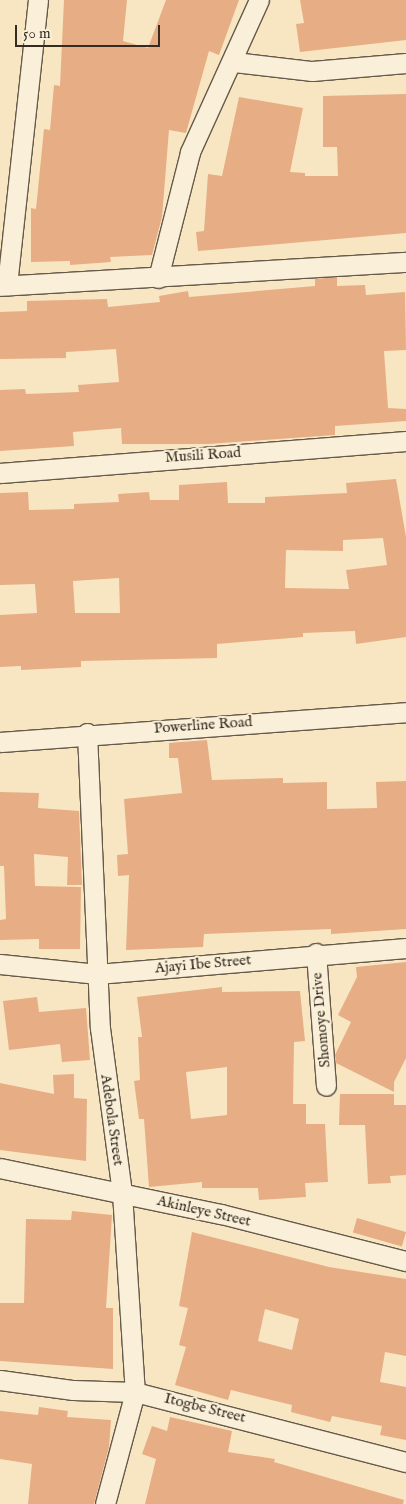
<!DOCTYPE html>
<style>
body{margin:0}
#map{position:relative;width:406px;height:1504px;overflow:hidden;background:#f8e6c3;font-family:"IM FELL English",serif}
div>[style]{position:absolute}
.building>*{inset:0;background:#e7ad85;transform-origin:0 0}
.roads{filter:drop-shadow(1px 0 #655a4a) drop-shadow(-1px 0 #655a4a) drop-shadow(0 1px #655a4a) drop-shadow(0 -1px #655a4a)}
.minor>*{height:19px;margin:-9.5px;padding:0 9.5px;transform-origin:9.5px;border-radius:9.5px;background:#faefd8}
span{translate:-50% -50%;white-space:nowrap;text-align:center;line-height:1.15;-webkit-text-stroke:4px #faefd8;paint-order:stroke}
.street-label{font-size:15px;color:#342c22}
.scale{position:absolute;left:15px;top:25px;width:145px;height:22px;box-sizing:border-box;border:2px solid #342c22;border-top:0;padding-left:6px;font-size:15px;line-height:18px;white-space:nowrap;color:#342c22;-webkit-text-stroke:4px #faefd8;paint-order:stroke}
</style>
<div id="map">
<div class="building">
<div style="clip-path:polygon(64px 0,127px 0,123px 41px,148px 48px,166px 0,239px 0,219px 55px,209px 51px,186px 133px,169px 130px,162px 217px,152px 255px,110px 257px,111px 262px,70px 265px,70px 261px,31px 262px,31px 208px,36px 209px,44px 129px,50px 130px,54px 85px,60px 86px)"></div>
<div style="clip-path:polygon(300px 0,406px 0,406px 40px,300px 52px,296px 24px,304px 23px)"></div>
<div style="clip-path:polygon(406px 94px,406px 233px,198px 251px,196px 232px,204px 231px,208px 174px,222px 176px,239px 97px,303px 108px,290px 172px,305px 173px,305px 176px,338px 176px,337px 147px,323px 147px,323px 96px)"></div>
<div style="clip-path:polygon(337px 277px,337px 286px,365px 285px,366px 295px,405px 292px,406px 350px,384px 351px,388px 408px,406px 409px,406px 421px,335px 426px,335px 435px,208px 444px,122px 444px,121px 428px,73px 432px,74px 446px,0 451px,0 390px,25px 389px,26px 394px,79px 392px,78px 385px,119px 382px,116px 349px,66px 352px,66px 358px,0 359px,0 312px,27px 311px,27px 301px,107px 299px,108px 307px,160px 302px,159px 296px,188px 291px,189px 297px,315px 286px,315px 279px)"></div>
<div style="clip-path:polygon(evenodd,396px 479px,406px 537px,406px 637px,356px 644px,355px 631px,303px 633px,303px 637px,217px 644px,217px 658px,81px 661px,81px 667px,21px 670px,21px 666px,0 667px,0 615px,37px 613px,35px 584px,0 585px,0 493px,28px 492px,29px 510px,74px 509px,74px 504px,119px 502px,118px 494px,149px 492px,150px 500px,179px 500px,179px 485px,227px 482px,228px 503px,265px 503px,265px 497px,347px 493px,346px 483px,396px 479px,383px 538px,387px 565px,346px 570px,349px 589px,285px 588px,286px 550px,343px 551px,343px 540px,383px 538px,396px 479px,119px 578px,120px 613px,75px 613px,73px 581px,119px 578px)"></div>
<div style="clip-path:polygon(207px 740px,212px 780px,283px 778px,283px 783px,327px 782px,327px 809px,377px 808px,376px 782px,406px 781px,406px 929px,331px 934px,331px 929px,204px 934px,203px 947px,126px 950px,129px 875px,118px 876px,117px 855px,128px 854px,124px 799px,182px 793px,178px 758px,169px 758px,169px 743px)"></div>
<div style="clip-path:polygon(0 792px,39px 793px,38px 808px,79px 811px,82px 885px,67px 885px,68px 857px,34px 854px,35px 886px,81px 887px,80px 949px,39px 949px,39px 939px,0 940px,0 920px,6px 919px,4px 866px,0 866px)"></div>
<div style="clip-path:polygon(406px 962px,406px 1058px,394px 1082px,394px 1092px,336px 1063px,335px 1055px,351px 1022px,338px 1015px,357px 977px,356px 967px)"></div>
<div style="clip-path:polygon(evenodd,222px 987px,222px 992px,300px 991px,305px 1041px,294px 1042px,293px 1104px,306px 1104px,306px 1124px,325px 1124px,328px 1182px,305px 1183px,306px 1197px,259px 1200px,258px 1188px,202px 1188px,202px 1182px,149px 1187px,144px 1119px,139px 1119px,134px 1081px,140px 1080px,138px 1037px,142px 1037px,137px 997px,222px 987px,227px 1067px,227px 1115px,191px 1119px,186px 1072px,227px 1067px)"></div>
<div style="clip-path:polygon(37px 997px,39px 1012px,86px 1008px,90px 1060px,62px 1062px,60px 1044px,9px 1050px,3px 1001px)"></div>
<div style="clip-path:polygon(74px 1074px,74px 1098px,87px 1099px,86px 1161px,0 1150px,0 1083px,54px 1094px,53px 1075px)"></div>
<div style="clip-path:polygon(340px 1094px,394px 1094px,394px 1105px,406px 1105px,406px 1175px,390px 1176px,391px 1183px,368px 1184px,365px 1125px,339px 1125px)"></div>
<div style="clip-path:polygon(72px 1211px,112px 1215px,106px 1308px,113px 1308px,113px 1369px,0 1361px,0 1303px,24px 1303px,26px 1219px,71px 1220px)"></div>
<div style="left:357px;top:1218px;width:51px;height:15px;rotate:16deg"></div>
<div style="clip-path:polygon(evenodd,192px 1232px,329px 1267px,406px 1279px,406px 1356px,385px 1352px,380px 1382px,406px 1387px,406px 1440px,380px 1435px,382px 1426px,332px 1416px,330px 1422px,291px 1412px,292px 1405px,231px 1390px,228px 1400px,175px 1385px,186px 1347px,179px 1345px,188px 1308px,179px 1306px,192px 1232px,265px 1309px,299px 1319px,292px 1350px,258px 1341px,265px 1309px)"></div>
<div style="clip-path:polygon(39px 1407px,68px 1411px,67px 1417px,111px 1420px,109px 1447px,94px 1504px,28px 1504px,32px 1464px,0 1459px,0 1411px,38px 1415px)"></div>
<div style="clip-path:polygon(170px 1417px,232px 1431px,228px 1452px,275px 1459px,274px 1462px,404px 1500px,403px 1504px,145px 1504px,156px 1459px,142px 1454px,152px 1426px,167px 1431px)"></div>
</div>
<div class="roads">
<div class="minor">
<div style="left:234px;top:62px;width:79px;rotate:6.6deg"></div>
<div style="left:312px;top:71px;width:94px;rotate:-4.9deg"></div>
<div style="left:158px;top:278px;width:130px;rotate:-75.7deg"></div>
<div style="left:190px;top:152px;width:167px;rotate:-65.6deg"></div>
<div style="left:7px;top:285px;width:287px;rotate:-83.8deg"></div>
<div style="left:0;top:286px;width:407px;rotate:-3.4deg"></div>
<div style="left:0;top:473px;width:407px;rotate:-4.5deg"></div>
<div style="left:87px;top:733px;width:295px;rotate:87.5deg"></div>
<div style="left:100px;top:1028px;width:166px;rotate:82.4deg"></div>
<div style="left:122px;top:1193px;width:199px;rotate:86.3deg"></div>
<div style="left:135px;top:1392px;width:116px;rotate:105deg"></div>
<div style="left:0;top:742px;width:407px;rotate:-4.2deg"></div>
<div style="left:316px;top:953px;width:133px;rotate:85.7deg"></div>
<div style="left:0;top:964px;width:98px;rotate:5.9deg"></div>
<div style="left:97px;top:974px;width:310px;rotate:-4.8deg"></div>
<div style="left:0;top:1168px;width:226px;rotate:11.8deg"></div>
<div style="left:221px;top:1214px;width:191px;rotate:14.3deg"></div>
<div style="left:0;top:1380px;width:74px;rotate:7.8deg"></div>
<div style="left:73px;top:1390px;width:62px;rotate:1.8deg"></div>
<div style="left:135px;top:1392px;width:280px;rotate:14.5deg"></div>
</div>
</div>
<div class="street-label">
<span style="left:203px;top:455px;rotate:-4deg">Musili Road</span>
<span style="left:203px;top:725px;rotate:-4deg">Powerline Road</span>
<span style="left:203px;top:964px;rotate:-5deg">Ajayi Ibe Street</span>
<span style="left:321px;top:1020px;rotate:-95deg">Shomoye Drive</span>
<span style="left:112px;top:1120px;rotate:82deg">Adebola Street</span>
<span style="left:204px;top:1211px;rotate:13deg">Akinleye Street</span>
<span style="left:205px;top:1408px;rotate:14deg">Itogbe Street</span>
</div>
<div class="scale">50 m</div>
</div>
